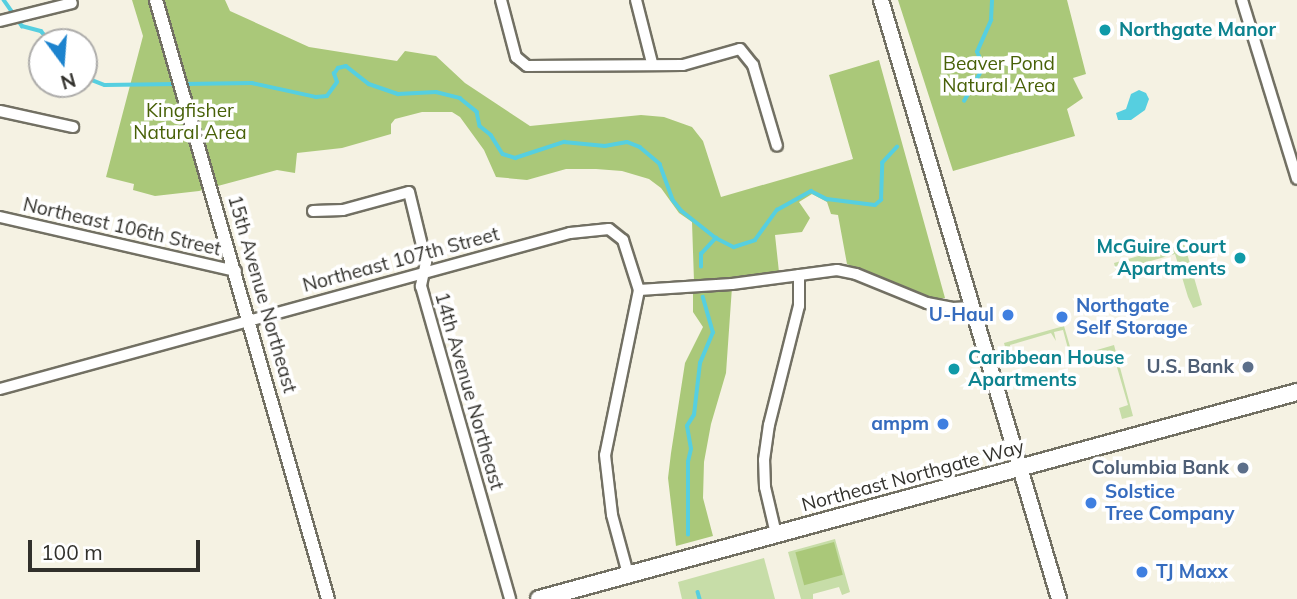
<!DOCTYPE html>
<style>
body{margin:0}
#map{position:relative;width:1297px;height:599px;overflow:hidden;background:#f5f2e3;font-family:Mulish,sans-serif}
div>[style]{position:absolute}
.green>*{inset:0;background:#c7dda8}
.forest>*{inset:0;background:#aac879;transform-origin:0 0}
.water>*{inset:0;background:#56cfe0}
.stream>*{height:3.5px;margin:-1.75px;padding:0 1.75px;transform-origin:1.75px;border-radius:1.75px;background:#56cfe0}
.roads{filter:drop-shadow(2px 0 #727063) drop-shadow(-2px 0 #727063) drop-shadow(0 2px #727063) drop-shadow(0 -2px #727063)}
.minor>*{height:10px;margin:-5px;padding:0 5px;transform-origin:5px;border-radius:5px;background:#fff}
.tertiary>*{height:12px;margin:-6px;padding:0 6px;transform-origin:6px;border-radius:6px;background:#fff}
.secondary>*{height:14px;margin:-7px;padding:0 7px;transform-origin:7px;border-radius:7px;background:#fff}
.primary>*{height:16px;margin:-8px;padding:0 8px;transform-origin:8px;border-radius:8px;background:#fff}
.dots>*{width:19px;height:19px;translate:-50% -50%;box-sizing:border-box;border:4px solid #fff;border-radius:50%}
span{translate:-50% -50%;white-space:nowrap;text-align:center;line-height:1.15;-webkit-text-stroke:7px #fff;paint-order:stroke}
.culture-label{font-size:19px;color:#0d838f;font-weight:700}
.left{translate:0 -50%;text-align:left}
.right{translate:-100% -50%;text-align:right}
.park-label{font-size:19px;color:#486108}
.street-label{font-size:19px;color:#31302b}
.shop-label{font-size:19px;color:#366cbe;font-weight:700}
.service-label{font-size:19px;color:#4e5e75;font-weight:700}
.north{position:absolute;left:28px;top:28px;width:70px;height:70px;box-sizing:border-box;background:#fff;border:2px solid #adacaa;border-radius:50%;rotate:164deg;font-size:19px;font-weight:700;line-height:28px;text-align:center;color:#31302b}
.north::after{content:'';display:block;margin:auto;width:24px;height:32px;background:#1c83ce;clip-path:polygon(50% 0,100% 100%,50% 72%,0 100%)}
.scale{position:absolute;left:28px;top:540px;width:172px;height:32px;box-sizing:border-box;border:4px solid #31302b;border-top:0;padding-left:9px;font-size:21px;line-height:24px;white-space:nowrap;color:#31302b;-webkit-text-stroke:5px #fff;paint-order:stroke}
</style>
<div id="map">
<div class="green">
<div style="clip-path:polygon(1184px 243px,1202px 305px,1193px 308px,1188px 297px,1175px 254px,1116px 271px,1114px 263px)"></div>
<div style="clip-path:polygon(1064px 326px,1073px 357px,1114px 345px,1133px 416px,1122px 419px,1119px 408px,1128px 405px,1114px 357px,1105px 359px,1102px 350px,1076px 358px,1070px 356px,1063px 330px,1054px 332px,1056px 341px,1051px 333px,1010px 345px,1011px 352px,1007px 354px,1004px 343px)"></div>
<div style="clip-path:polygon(835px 539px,850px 592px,842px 595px,839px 587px,813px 594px,813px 599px,801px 599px,788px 552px)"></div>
<div style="clip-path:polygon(764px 558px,775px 599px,682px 599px,678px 582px)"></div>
</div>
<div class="forest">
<div style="clip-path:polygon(132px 0,225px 0,230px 11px,309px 47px,397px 61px,405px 51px,436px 56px,465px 83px,530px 126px,641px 115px,664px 117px,692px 127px,703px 141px,721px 197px,853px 159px,829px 75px,879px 60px,945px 298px,931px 299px,847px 264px,838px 215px,831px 214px,827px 202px,812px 194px,799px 202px,810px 218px,802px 232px,775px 235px,779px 272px,706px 283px,694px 281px,692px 222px,679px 213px,661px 188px,649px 179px,622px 171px,596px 169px,566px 169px,527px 180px,496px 177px,484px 150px,460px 117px,452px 112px,422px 112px,395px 119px,391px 124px,391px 134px,342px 148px,297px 153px,295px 173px,277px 170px,199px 191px,155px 196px,133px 190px,134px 184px,106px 177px,143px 36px)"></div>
<div style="clip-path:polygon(898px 0,1067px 0,1086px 74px,1073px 78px,1083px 98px,1067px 109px,1075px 136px,953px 171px)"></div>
<div style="clip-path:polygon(732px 287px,726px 373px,711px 424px,704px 462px,703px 498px,713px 536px,676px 546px,668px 478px,671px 453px,685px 363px,703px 327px,693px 312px,693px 291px)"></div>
<div style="left:834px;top:542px;width:34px;height:40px;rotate:75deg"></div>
</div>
<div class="water">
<div style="clip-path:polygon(1139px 90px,1146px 93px,1149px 99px,1145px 110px,1131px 120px,1118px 120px,1116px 113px,1126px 109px,1131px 94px)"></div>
</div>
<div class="stream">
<div style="left:4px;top:0;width:32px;rotate:55deg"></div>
<div style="left:22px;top:26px;width:20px;rotate:15deg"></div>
<div style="left:41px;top:31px;width:15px;rotate:48deg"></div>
<div style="left:84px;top:77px;width:22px;rotate:21deg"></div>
<div style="left:105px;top:85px;width:71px;rotate:-0.8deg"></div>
<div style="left:184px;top:84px;width:68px;rotate:-0.8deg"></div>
<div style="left:252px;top:83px;width:66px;rotate:12.3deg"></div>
<div style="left:316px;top:97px;width:11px;rotate:-5deg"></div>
<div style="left:327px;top:96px;width:17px;rotate:-54deg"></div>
<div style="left:337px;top:82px;width:9px;rotate:-111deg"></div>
<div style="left:334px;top:74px;width:7px;rotate:-56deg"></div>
<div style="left:338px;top:68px;width:8px;rotate:-14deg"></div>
<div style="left:346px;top:66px;width:29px;rotate:38deg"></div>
<div style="left:369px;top:84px;width:31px;rotate:19deg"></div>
<div style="left:398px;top:94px;width:38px;rotate:-3deg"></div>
<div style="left:436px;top:92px;width:25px;rotate:14deg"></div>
<div style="left:460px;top:98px;width:22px;rotate:39deg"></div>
<div style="left:477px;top:112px;width:14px;rotate:78deg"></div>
<div style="left:480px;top:126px;width:14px;rotate:39deg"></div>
<div style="left:491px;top:135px;width:22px;rotate:58deg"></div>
<div style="left:503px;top:154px;width:13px;rotate:18deg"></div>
<div style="left:515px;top:158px;width:52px;rotate:-18.1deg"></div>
<div style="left:564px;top:142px;width:41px;rotate:5.6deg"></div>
<div style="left:605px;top:146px;width:22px;rotate:-10deg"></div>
<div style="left:627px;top:142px;width:14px;rotate:21deg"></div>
<div style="left:640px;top:147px;width:26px;rotate:40deg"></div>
<div style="left:660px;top:164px;width:38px;rotate:70deg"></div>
<div style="left:673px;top:200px;width:14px;rotate:51deg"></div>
<div style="left:682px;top:211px;width:43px;rotate:38.5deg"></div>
<div style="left:716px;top:238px;width:20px;rotate:27deg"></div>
<div style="left:734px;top:247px;width:22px;rotate:-18deg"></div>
<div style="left:755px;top:240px;width:37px;rotate:-54deg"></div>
<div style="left:777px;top:210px;width:39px;rotate:-29deg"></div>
<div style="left:811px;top:191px;width:18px;rotate:27deg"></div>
<div style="left:827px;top:199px;width:48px;rotate:7.1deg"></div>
<div style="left:875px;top:205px;width:8px;rotate:-40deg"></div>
<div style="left:881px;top:200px;width:37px;rotate:-88deg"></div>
<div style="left:882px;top:163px;width:22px;rotate:-47deg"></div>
<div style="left:964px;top:101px;width:34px;rotate:-60deg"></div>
<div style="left:981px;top:71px;width:6px;rotate:-72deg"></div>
<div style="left:983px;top:65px;width:14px;rotate:-115deg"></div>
<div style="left:977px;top:52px;width:35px;rotate:-66deg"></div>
<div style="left:991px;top:20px;width:20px;rotate:-87deg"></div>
<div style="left:701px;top:267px;width:13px;rotate:-90deg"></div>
<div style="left:701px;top:254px;width:22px;rotate:-47deg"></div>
<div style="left:688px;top:535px;width:73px;rotate:-90deg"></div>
<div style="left:688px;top:462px;width:13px;rotate:-77deg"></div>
<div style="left:691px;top:449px;width:23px;rotate:-100deg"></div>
<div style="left:687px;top:426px;width:13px;rotate:-58deg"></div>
<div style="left:694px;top:415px;width:52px;rotate:-83.4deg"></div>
<div style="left:700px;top:363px;width:33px;rotate:-67deg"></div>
<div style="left:713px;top:333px;width:37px;rotate:-106deg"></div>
<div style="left:698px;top:592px;width:7px;rotate:74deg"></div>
</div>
<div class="roads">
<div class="minor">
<div style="left:501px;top:0;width:59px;rotate:75.3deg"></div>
<div style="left:516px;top:57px;width:14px;rotate:39deg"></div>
<div style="left:527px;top:66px;width:156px;rotate:-0.4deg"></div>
<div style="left:683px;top:65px;width:59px;rotate:-15.7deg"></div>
<div style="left:740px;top:49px;width:21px;rotate:51deg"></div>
<div style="left:753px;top:65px;width:84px;rotate:73.5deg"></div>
<div style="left:636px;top:0;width:65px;rotate:75.7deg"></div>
<div style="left:1242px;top:0;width:187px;rotate:72.9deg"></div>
<div style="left:0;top:21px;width:74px;rotate:-14deg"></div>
<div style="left:0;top:111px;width:75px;rotate:12.4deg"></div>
<div style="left:313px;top:211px;width:30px;rotate:-2deg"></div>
<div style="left:343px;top:210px;width:68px;rotate:-15.3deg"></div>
<div style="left:409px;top:192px;width:72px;rotate:76.3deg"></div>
<div style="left:426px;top:262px;width:25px;rotate:102deg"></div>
<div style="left:421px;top:286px;width:325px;rotate:74.1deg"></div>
<div style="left:0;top:217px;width:242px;rotate:12.9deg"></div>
<div style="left:639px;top:290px;width:93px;rotate:-3.7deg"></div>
<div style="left:732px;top:284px;width:106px;rotate:-7.6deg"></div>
<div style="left:837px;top:270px;width:19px;rotate:12deg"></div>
<div style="left:856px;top:274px;width:77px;rotate:22.2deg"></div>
<div style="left:927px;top:303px;width:25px;rotate:11deg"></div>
<div style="left:952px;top:308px;width:20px;rotate:-3deg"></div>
<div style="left:0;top:389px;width:591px;rotate:-15.31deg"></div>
<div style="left:570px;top:233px;width:39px;rotate:-6deg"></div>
<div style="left:609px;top:229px;width:18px;rotate:38deg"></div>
<div style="left:623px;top:240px;width:52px;rotate:72.3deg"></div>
<div style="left:639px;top:290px;width:168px;rotate:101.6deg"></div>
<div style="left:605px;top:455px;width:60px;rotate:83.3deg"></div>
<div style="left:612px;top:515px;width:61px;rotate:74.8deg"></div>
<div style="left:776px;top:534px;width:48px;rotate:-103.2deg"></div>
<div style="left:765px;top:487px;width:27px;rotate:-92deg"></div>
<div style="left:764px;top:460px;width:35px;rotate:-82deg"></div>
<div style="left:769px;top:425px;width:123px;rotate:-75.9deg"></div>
<div style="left:799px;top:306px;width:31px;rotate:-90deg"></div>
</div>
<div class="tertiary">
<div style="left:156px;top:0;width:623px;rotate:73.98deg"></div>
</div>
<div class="secondary">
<div style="left:881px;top:0;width:625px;rotate:73.45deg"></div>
</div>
<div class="primary">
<div style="left:539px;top:599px;width:786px;rotate:-15.27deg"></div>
</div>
</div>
<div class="dots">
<div style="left:1105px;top:30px;background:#0f9aa8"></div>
<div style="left:1240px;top:258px;background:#0f9aa8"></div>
<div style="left:1008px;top:315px;background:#3f7fe0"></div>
<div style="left:1062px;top:317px;background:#3f7fe0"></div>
<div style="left:1248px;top:367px;background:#5c6f8a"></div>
<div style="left:954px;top:369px;background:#0f9aa8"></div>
<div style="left:943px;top:424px;background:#3f7fe0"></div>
<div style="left:1243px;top:468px;background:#5c6f8a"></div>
<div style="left:1091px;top:503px;background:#3f7fe0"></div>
<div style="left:1142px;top:572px;background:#3f7fe0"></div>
</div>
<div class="culture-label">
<span class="left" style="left:1119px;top:30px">Northgate Manor</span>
<span class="right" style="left:1226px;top:258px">McGuire Court<br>Apartments</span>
<span class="left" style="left:968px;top:369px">Caribbean House<br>Apartments</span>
</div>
<div class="park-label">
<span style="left:999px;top:75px">Beaver Pond<br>Natural Area</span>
<span style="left:190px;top:122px">Kingfisher<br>Natural Area</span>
</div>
<div class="street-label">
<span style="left:122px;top:227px;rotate:13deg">Northeast 106th Street</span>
<span style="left:401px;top:260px;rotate:-15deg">Northeast 107th Street</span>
<span style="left:262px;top:294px;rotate:74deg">15th Avenue Northeast</span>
<span style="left:469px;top:391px;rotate:74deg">14th Avenue Northeast</span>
<span style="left:913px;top:476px;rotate:-15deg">Northeast Northgate Way</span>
</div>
<div class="shop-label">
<span class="left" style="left:1076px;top:317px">Northgate<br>Self Storage</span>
<span class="right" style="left:994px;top:315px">U-Haul</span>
<span class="right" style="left:929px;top:424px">ampm</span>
<span class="left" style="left:1105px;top:503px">Solstice<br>Tree Company</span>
<span class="left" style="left:1156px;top:572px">TJ Maxx</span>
</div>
<div class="service-label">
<span class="right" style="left:1234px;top:367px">U.S. Bank</span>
<span class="right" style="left:1229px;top:468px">Columbia Bank</span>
</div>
<div class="north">N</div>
<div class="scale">100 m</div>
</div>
